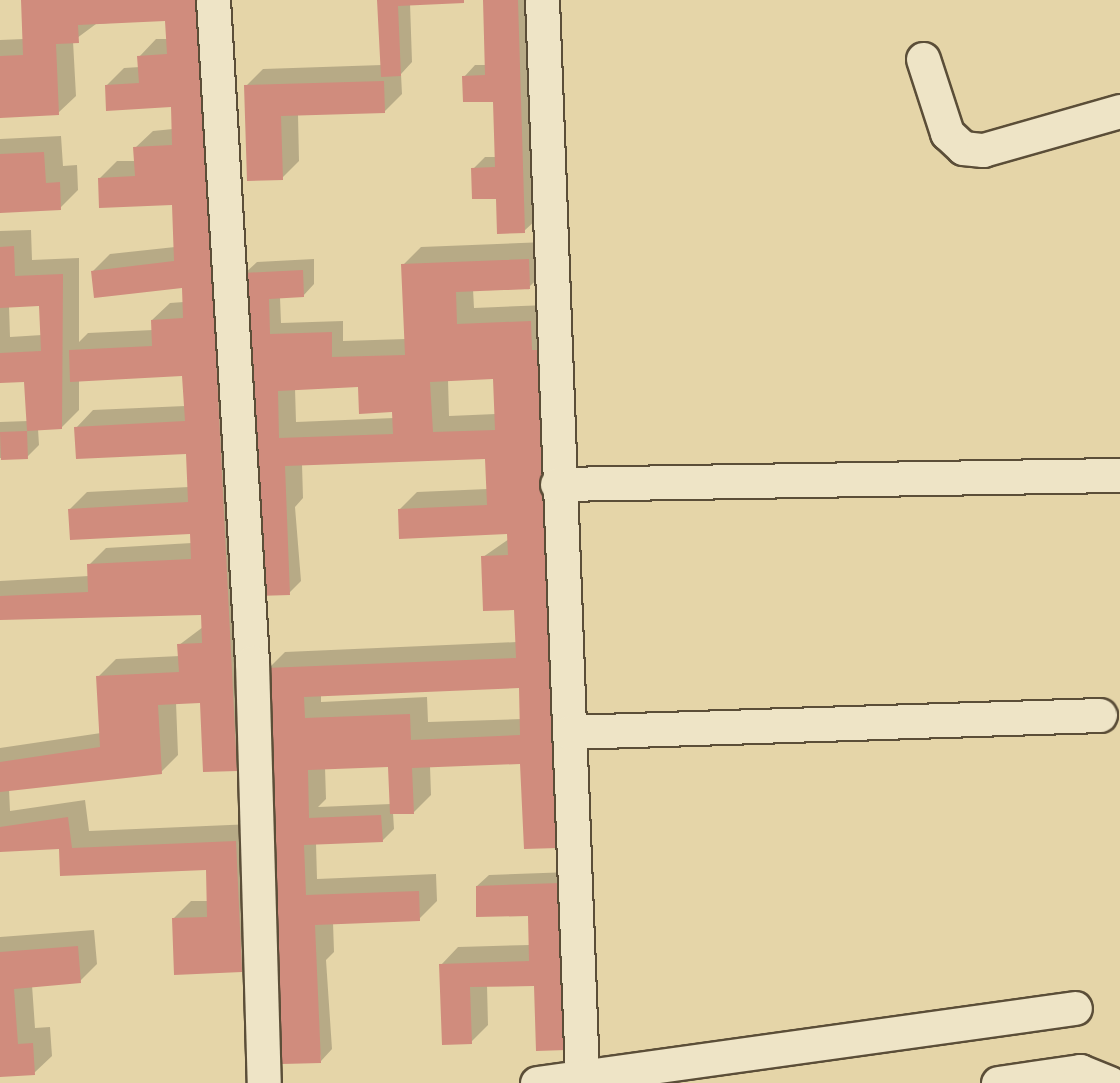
<!DOCTYPE html>
<style>
body{margin:0}
#map{position:relative;width:1120px;height:1083px;overflow:hidden;background:#e5d5a8;font-family:"EB Garamond",serif}
div>[style]{position:absolute}
.shadow>*{inset:0;background:#0003}
.building>*{inset:0;background:#d08c7d;transform-origin:0 0}
.roads{filter:drop-shadow(2px 0 #5b4e38) drop-shadow(-2px 0 #5b4e38) drop-shadow(0 2px #5b4e38) drop-shadow(0 -2px #5b4e38)}
.minor>*{height:33px;margin:-16.5px;padding:0 16.5px;transform-origin:16.5px;border-radius:16.5px;background:#eee4c6}
span{translate:-50% -50%;white-space:nowrap;text-align:center;line-height:1.15;-webkit-text-stroke:5px #eee4c6;paint-order:stroke}
</style>
<div id="map">
<div class="shadow">
<div style="clip-path:polygon(evenodd,22px 0,215px 0,253px 751px,236px 769px,202px 701px,176px 702px,178px 755px,161px 772px,9px 789px,10px 811px,85px 800px,89px 831px,253px 824px,253px 959px,241px 971px,174px 918px,191px 901px,208px 901px,207px 868px,60px 847px,0 850px,0 748px,101px 733px,98px 677px,116px 659px,180px 656px,179px 645px,203px 627px,202px 614px,0 619px,0 581px,89px 576px,89px 565px,106px 548px,192px 543px,192px 533px,70px 509px,87px 492px,189px 487px,188px 452px,76px 428px,93px 410px,185px 406px,184px 374px,79px 379px,79px 410px,61px 428px,38px 429px,39px 445px,27px 457px,0 458px,0 422px,28px 421px,26px 380px,0 381px,0 231px,31px 230px,32px 260px,79px 258px,79px 342px,88px 333px,153px 330px,152px 320px,170px 303px,184px 302px,183px 286px,93px 271px,110px 254px,175px 247px,173px 203px,99px 179px,117px 161px,136px 161px,135px 148px,153px 131px,173px 129px,172px 105px,107px 85px,124px 68px,140px 67px,139px 57px,156px 39px,168px 39px,167px 19px,96px 24px,73px 41px,76px 96px,58px 113px,0 116px,0 40px,24px 39px,22px 0,41px 304px,42px 335px,10px 337px,9px 306px,41px 304px)"></div>
<div style="clip-path:polygon(379px 0,464px 0,410px 3px,412px 62px,401px 74px,402px 94px,384px 112px,298px 114px,299px 161px,282px 178px,246px 86px,263px 69px,382px 65px)"></div>
<div style="clip-path:polygon(485px 0,529px 0,536px 220px,524px 231px,473px 169px,485px 157px,496px 157px,494px 100px,464px 77px,475px 65px,487px 65px)"></div>
<div style="clip-path:polygon(61px 136px,63px 166px,77px 165px,78px 190px,60px 208px,0 211px,0 139px)"></div>
<div style="clip-path:polygon(evenodd,546px 242px,547px 270px,529px 287px,473px 289px,474px 308px,548px 305px,564px 559px,522px 762px,430px 766px,431px 795px,414px 812px,393px 813px,394px 829px,382px 841px,316px 843px,317px 879px,436px 874px,437px 901px,419px 919px,333px 922px,334px 952px,326px 960px,332px 1049px,321px 1061px,268px 669px,285px 652px,517px 642px,515px 608px,483px 557px,509px 539px,508px 533px,400px 509px,417px 492px,488px 489px,486px 457px,302px 464px,303px 498px,295px 507px,301px 581px,289px 593px,245px 273px,257px 262px,314px 259px,314px 284px,303px 296px,280px 297px,281px 323px,343px 321px,343px 341px,406px 339px,403px 265px,421px 247px,546px 242px,495px 377px,496px 414px,449px 416px,448px 380px,495px 377px,546px 242px,360px 385px,394px 411px,394px 418px,296px 422px,295px 388px,360px 385px,546px 242px,520px 687px,522px 719px,428px 722px,427px 697px,321px 702px,321px 694px,520px 687px,546px 242px,390px 765px,391px 804px,318px 807px,326px 799px,325px 767px,390px 765px)"></div>
<div style="clip-path:polygon(571px 872px,535px 984px,487px 985px,488px 1025px,471px 1042px,441px 965px,458px 947px,530px 945px,529px 914px,477px 886px,489px 875px)"></div>
<div style="clip-path:polygon(94px 930px,97px 964px,80px 981px,32px 985px,35px 1028px,50px 1027px,52px 1056px,34px 1073px,0 1076px,0 937px)"></div>
</div>
<div class="building">
<div style="clip-path:polygon(21px 0,198px 0,237px 771px,203px 772px,200px 703px,158px 705px,162px 774px,0 792px,0 762px,100px 747px,96px 676px,179px 672px,177px 644px,202px 643px,201px 615px,0 620px,0 596px,88px 592px,87px 564px,191px 559px,190px 534px,70px 540px,68px 509px,188px 502px,186px 454px,76px 459px,74px 427px,185px 421px,182px 376px,70px 382px,69px 350px,152px 346px,151px 320px,183px 318px,182px 288px,94px 298px,91px 271px,174px 261px,172px 205px,99px 208px,98px 178px,135px 176px,133px 147px,172px 145px,171px 107px,106px 111px,105px 85px,139px 83px,137px 56px,167px 54px,165px 21px,78px 25px,79px 43px,56px 44px,59px 115px,0 118px,0 56px,23px 55px)"></div>
<div style="clip-path:polygon(377px 0,464px 0,464px 3px,398px 6px,401px 76px,381px 77px)"></div>
<div style="clip-path:polygon(483px 0,518px 0,525px 233px,497px 234px,496px 199px,472px 199px,471px 168px,495px 167px,493px 102px,463px 102px,462px 76px,485px 75px)"></div>
<div style="clip-path:polygon(384px 81px,385px 113px,281px 116px,283px 180px,247px 181px,244px 85px)"></div>
<div style="clip-path:polygon(44px 152px,46px 183px,60px 182px,61px 210px,0 213px,0 154px)"></div>
<div style="clip-path:polygon(14px 246px,15px 276px,63px 274px,62px 429px,27px 431px,24px 382px,0 383px,0 353px,41px 351px,39px 306px,0 308px,0 247px)"></div>
<div style="clip-path:polygon(evenodd,529px 259px,530px 289px,456px 292px,457px 324px,531px 321px,532px 350px,538px 350px,558px 848px,524px 849px,520px 764px,412px 768px,414px 814px,390px 814px,388px 767px,308px 770px,309px 818px,381px 815px,383px 842px,304px 845px,306px 895px,419px 891px,420px 921px,315px 925px,321px 1063px,282px 1064px,266px 668px,516px 658px,514px 610px,483px 611px,481px 556px,508px 555px,507px 534px,399px 539px,398px 509px,487px 505px,485px 459px,285px 466px,290px 595px,256px 596px,243px 273px,303px 270px,304px 297px,269px 299px,270px 334px,332px 332px,332px 357px,405px 355px,401px 264px,529px 259px,493px 379px,495px 430px,433px 432px,430px 382px,493px 379px,529px 259px,358px 387px,359px 414px,392px 412px,393px 434px,279px 438px,278px 391px,358px 387px,529px 259px,519px 688px,520px 735px,411px 740px,410px 714px,305px 718px,304px 697px,519px 688px)"></div>
<div style="left:27px;top:431px;width:28px;height:27px;rotate:88deg"></div>
<div style="clip-path:polygon(68px 817px,72px 848px,236px 841px,242px 972px,174px 975px,172px 918px,207px 917px,206px 870px,60px 876px,59px 849px,0 852px,0 827px)"></div>
<div style="clip-path:polygon(560px 883px,566px 1050px,536px 1051px,534px 986px,470px 987px,472px 1044px,442px 1045px,439px 964px,529px 961px,528px 916px,476px 917px,476px 886px)"></div>
<div style="clip-path:polygon(78px 946px,81px 983px,14px 989px,18px 1044px,33px 1043px,35px 1075px,0 1077px,0 952px)"></div>
</div>
<div class="roads">
<div class="minor">
<div style="left:213px;top:0;width:663px;rotate:86.63deg"></div>
<div style="left:252px;top:662px;width:421px;rotate:88.4deg"></div>
<div style="left:542px;top:0;width:1079px;rotate:87.87deg"></div>
<div style="left:923px;top:59px;width:78px;rotate:72deg"></div>
<div style="left:947px;top:133px;width:22px;rotate:43deg"></div>
<div style="left:963px;top:148px;width:20px;rotate:6deg"></div>
<div style="left:983px;top:150px;width:142px;rotate:-15.9deg"></div>
<div style="left:557px;top:484px;width:563px;rotate:-0.92deg"></div>
<div style="left:569px;top:732px;width:531px;rotate:-1.83deg"></div>
<div style="left:537px;top:1083px;width:543px;rotate:-7.94deg"></div>
<div style="left:998px;top:1083px;width:83px;rotate:-8.3deg"></div>
<div style="left:1080px;top:1071px;width:32px;rotate:22deg"></div>
</div>
</div>
</div>
